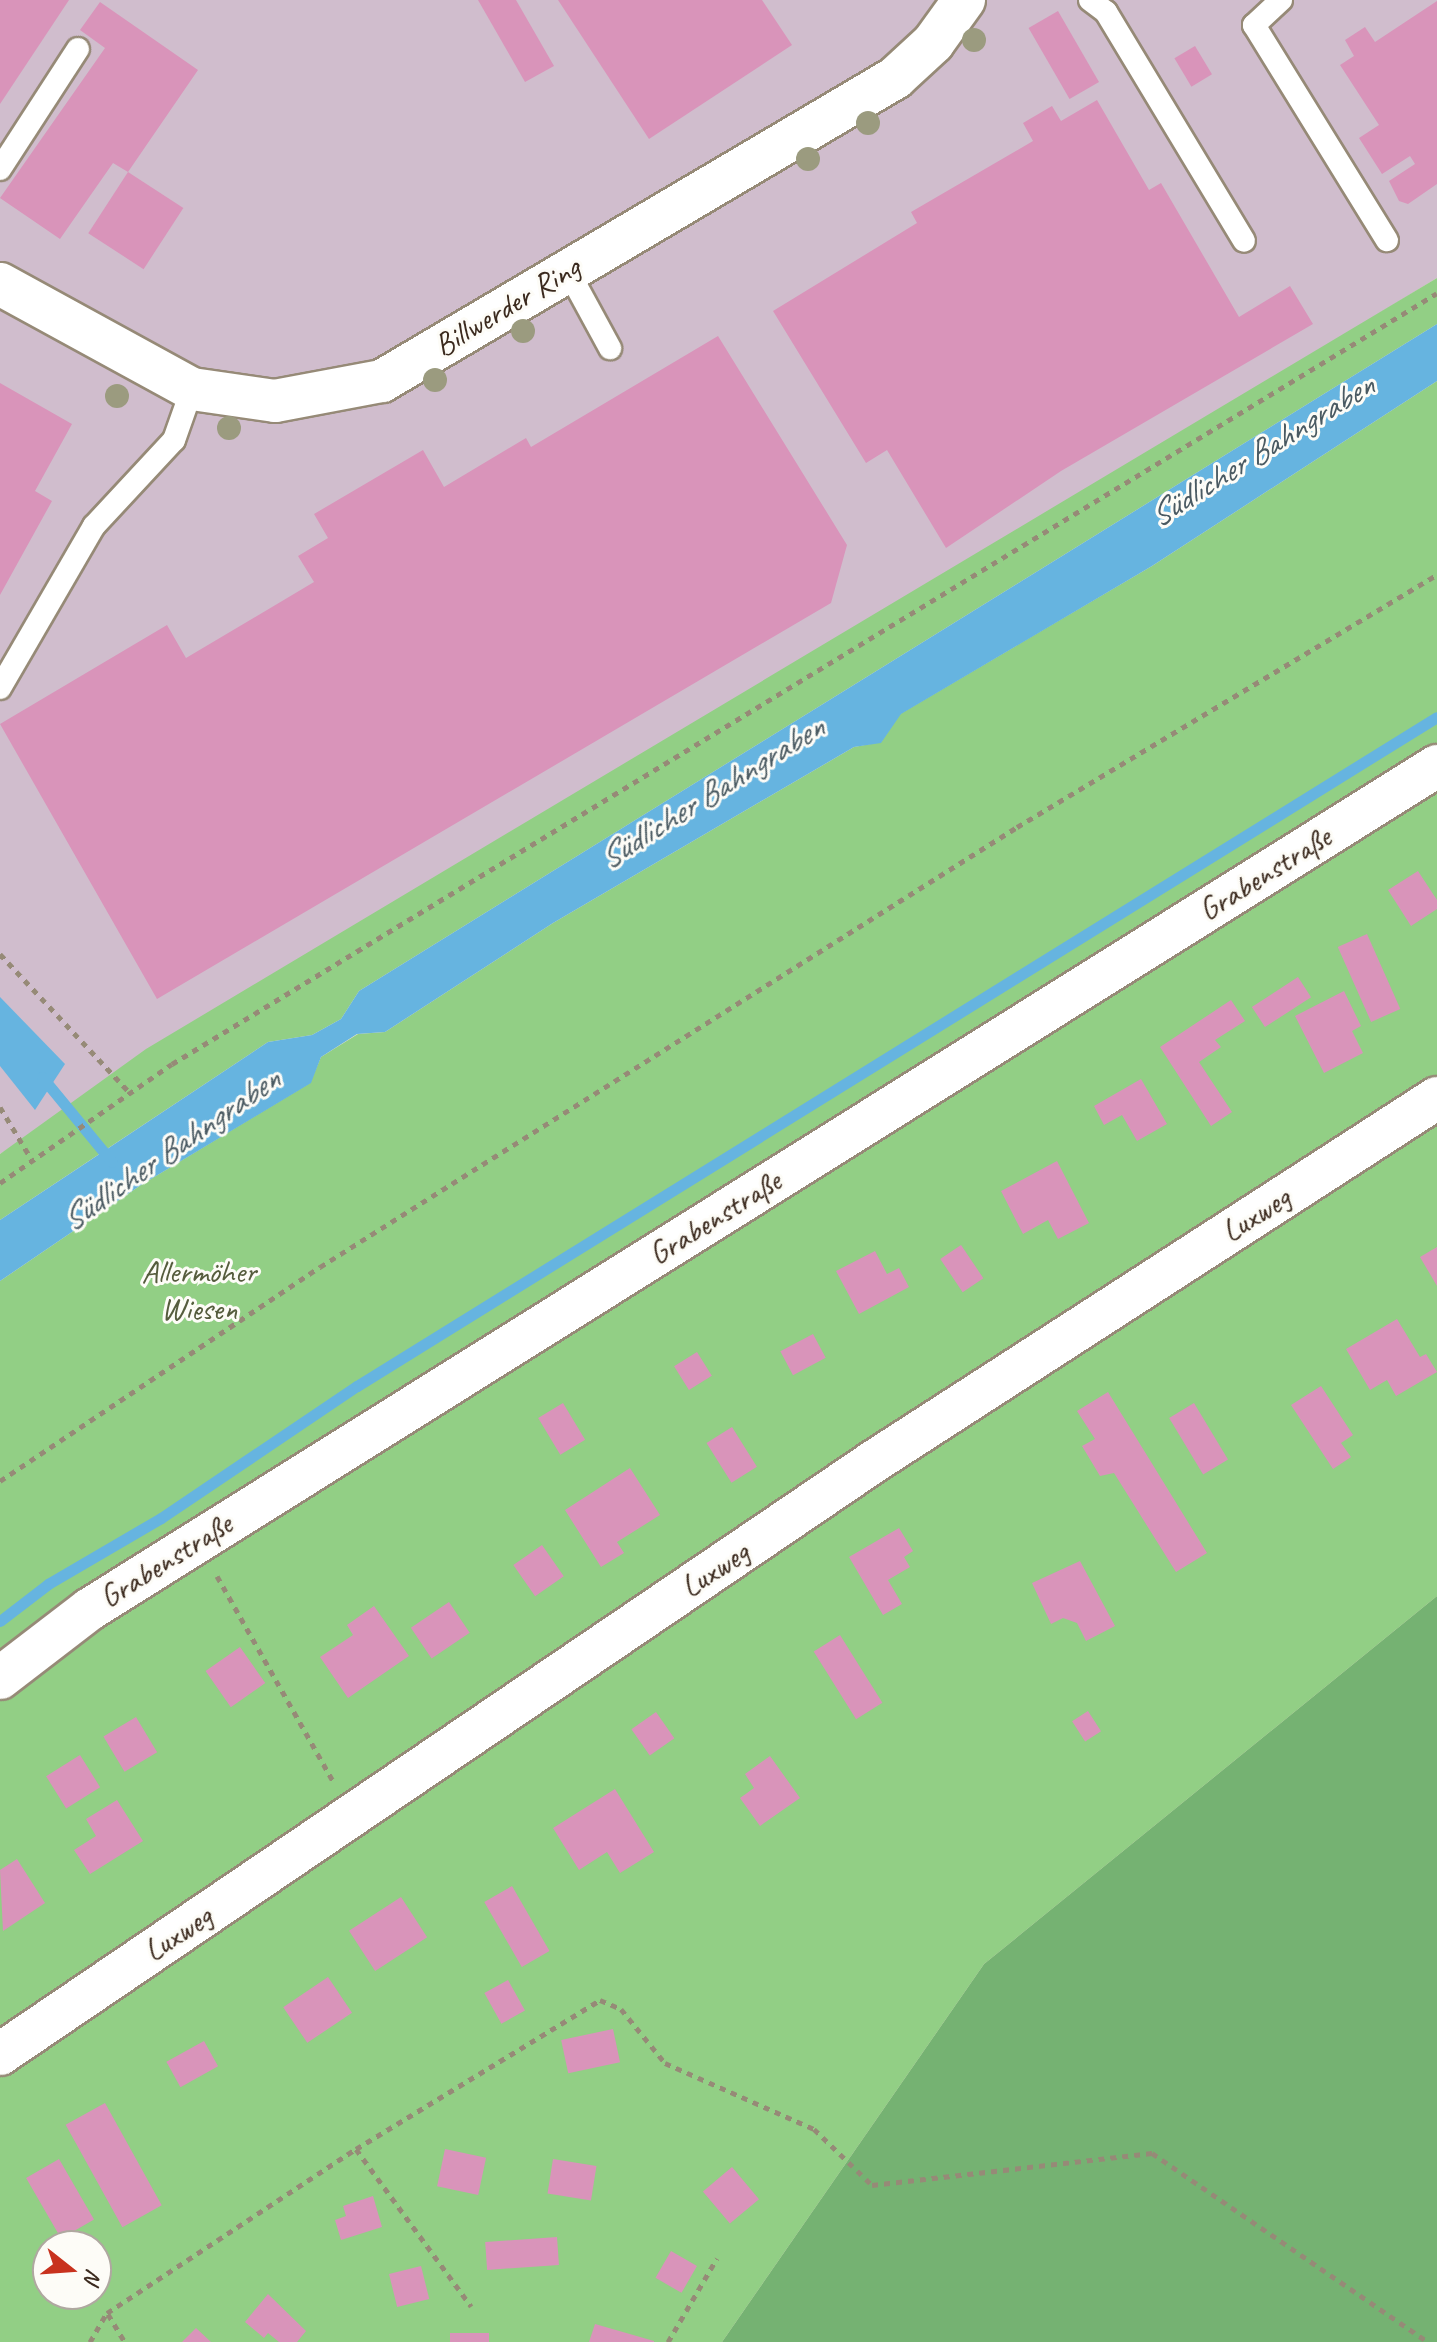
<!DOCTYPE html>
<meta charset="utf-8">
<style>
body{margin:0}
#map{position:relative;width:1437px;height:2342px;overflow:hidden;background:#f1e9d0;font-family:Caveat,sans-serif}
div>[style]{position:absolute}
.industrial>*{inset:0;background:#d0bdcd}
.green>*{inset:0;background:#92cf85}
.forest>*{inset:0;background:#75b272}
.water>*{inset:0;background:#66b4e0}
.stream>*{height:11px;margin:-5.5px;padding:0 5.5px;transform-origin:5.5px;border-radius:5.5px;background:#66b4e0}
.building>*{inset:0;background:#d994ba;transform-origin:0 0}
.path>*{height:5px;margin-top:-2.5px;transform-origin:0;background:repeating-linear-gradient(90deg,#968a77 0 6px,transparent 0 12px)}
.roads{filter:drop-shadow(2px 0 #968a77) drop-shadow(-2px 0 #968a77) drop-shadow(0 2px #968a77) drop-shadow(0 -2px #968a77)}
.service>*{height:22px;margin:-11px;padding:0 11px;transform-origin:11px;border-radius:11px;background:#fff}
.minor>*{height:42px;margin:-21px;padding:0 21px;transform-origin:21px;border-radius:21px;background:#fff}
.trees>*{width:24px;height:24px;margin:-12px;border-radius:50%;background:#9b9b7f}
span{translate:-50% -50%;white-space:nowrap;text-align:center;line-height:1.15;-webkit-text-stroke:6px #fdfcf7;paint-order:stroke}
.street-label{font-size:32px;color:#3b2a1e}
.park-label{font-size:32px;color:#555c3d}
.water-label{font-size:34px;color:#4a5a62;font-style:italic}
.north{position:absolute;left:32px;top:2230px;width:80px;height:80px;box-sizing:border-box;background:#fdfcf7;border:2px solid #afa8a0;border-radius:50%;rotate:107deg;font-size:22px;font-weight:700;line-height:32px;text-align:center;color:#3b2a1e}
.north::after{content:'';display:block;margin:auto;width:28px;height:36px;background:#c8321e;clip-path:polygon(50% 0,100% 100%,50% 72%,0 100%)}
</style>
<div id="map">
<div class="industrial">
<div style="clip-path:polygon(0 0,1437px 0,1437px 278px,0 1154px)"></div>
</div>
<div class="green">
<div style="clip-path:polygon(1437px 278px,1437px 324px,359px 991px,341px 1019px,312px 1035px,268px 1042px,0 1220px,0 1154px,146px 1049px)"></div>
<div style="clip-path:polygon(evenodd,1437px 381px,1437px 1596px,984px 1964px,722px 2342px,0 2342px,0 1281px,141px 1185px,310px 1083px,321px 1057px,358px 1034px,385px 1032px,553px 923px,854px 747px,881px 742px,900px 714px,1152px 566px,1437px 381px,48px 2246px,96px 2246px,96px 2294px,48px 2294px,48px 2246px)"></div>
</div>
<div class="forest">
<div style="clip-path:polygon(1437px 1596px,1437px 2342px,722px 2342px,984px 1964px)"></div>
</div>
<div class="water">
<div style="clip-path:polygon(1437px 324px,1437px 381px,1152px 566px,901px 714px,881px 743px,854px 747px,553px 923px,385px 1032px,357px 1034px,321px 1057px,311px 1083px,141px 1185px,0 1281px,0 1220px,86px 1163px,268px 1042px,312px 1035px,341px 1019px,359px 991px)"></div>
<div style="clip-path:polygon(0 997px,65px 1064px,35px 1110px,0 1066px)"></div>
</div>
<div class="stream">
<div style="left:42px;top:1077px;width:110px;rotate:50.5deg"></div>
<div style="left:0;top:1621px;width:61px;rotate:-37.6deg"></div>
<div style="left:48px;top:1584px;width:131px;rotate:-30.3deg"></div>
<div style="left:161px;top:1518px;width:236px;rotate:-34deg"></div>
<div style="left:357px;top:1386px;width:1270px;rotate:-31.78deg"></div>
</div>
<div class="building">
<div style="clip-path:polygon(0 0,69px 0,0 104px)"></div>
<div style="clip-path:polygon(478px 0,516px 0,554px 66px,525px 82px)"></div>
<div style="clip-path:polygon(558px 0,762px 0,792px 45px,649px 139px)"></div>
<div style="clip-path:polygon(1437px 1px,1437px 184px,1408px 204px,1399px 201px,1389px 181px,1415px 164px,1410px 156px,1382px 174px,1359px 138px,1379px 125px,1340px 65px,1354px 56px,1345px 40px,1365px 27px,1375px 42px)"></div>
<div style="clip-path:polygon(100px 2px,198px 70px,128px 172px,113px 163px,60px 239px,0 198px,105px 48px,80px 30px)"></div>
<div style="left:1058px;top:11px;width:82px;height:34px;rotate:60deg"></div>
<div style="left:1195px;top:46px;width:33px;height:24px;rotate:59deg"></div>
<div style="clip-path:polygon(1097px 100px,1149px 190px,1161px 183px,1239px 317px,1290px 286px,1313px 324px,1061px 471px,946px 548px,887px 450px,866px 463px,773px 311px,917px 223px,911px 212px,1033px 141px,1023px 123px,1052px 106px,1061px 121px)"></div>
<div style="left:128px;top:172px;width:66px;height:73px;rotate:33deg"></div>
<div style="clip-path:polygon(718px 336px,847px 545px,831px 603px,157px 999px,0 724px,167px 625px,186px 658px,314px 582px,298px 556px,328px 538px,314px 514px,423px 450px,444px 487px,526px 438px,531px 447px)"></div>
<div style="clip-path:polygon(0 383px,72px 424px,35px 491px,52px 501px,0 595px)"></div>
<div style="clip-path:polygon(1418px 871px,1437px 900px,1437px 909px,1411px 926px,1388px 890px)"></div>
<div style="left:1367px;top:934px;width:82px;height:32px;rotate:66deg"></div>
<div style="left:1298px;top:977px;width:24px;height:55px;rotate:57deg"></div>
<div style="clip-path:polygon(1344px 991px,1361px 1026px,1352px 1031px,1363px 1053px,1324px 1073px,1295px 1016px)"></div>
<div style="clip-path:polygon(1231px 1000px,1245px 1021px,1215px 1040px,1221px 1047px,1199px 1062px,1232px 1112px,1211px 1126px,1160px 1047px)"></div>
<div style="clip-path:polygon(1141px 1079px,1167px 1124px,1137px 1141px,1122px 1115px,1104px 1125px,1094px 1106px)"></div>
<div style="clip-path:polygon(1057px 1161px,1089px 1223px,1058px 1239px,1048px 1220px,1023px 1234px,1001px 1191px)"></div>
<div style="left:961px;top:1245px;width:40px;height:25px;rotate:56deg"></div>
<div style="clip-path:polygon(1437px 1247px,1437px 1286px,1420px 1257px)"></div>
<div style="clip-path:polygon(875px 1251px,887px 1274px,899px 1268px,909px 1287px,859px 1314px,836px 1271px)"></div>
<div style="clip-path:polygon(1397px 1319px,1420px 1357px,1426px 1354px,1437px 1372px,1396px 1396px,1387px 1380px,1370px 1390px,1346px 1349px)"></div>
<div style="left:813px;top:1334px;width:27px;height:37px;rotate:62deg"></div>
<div style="left:697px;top:1352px;width:28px;height:27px;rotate:58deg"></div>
<div style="clip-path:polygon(1321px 1386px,1353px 1435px,1341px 1443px,1351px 1457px,1333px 1469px,1291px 1405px)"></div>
<div style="clip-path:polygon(1108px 1392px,1207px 1553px,1176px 1572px,1114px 1473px,1100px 1476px,1082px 1446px,1095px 1439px,1077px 1411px)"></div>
<div style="left:563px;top:1403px;width:43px;height:29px;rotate:59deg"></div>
<div style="left:1194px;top:1403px;width:66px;height:29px;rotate:59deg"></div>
<div style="left:732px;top:1427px;width:47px;height:30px;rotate:58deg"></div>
<div style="clip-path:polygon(630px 1468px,660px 1515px,617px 1542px,624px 1553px,601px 1567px,565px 1510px)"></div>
<div style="clip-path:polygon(899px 1528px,913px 1551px,904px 1557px,910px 1567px,888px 1580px,902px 1604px,883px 1615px,849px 1557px)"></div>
<div style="left:542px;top:1545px;width:38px;height:35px;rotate:55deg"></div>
<div style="clip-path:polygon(1080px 1561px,1115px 1626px,1086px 1641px,1077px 1623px,1063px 1618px,1051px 1624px,1032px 1583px)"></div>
<div style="left:449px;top:1602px;width:37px;height:46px;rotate:56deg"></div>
<div style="clip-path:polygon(374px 1606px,409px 1656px,348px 1698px,320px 1657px,353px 1635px,347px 1625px)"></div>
<div style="left:840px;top:1635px;width:80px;height:31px;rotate:58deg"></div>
<div style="left:240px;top:1647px;width:44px;height:42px;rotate:55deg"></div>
<div style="left:1088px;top:1711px;width:24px;height:19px;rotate:57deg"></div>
<div style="left:656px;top:1712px;width:32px;height:30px;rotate:55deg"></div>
<div style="left:136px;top:1717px;width:41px;height:38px;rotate:59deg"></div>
<div style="left:80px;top:1755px;width:38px;height:40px;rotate:58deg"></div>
<div style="clip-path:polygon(770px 1756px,800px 1798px,760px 1826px,740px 1798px,754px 1788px,745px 1774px)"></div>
<div style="clip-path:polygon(615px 1789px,654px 1852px,620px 1873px,607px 1852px,579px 1870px,553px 1828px)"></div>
<div style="clip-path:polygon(117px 1800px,143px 1841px,90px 1874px,74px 1850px,96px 1836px,86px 1819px)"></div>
<div style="clip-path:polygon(17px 1859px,45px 1903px,3px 1931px,0 1870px)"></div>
<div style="left:512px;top:1886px;width:75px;height:32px;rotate:60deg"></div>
<div style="left:401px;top:1897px;width:48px;height:62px;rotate:57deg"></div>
<div style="left:328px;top:1977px;width:43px;height:54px;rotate:56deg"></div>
<div style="left:508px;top:1980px;width:35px;height:27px;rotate:61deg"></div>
<div style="left:613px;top:2029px;width:34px;height:53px;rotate:78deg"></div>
<div style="left:204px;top:2041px;width:29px;height:43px;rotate:61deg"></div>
<div style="left:105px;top:2103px;width:117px;height:45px;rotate:61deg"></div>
<div style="left:445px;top:2149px;width:42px;height:38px;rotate:12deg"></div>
<div style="left:59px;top:2159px;width:70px;height:38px;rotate:60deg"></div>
<div style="left:553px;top:2159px;width:44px;height:35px;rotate:9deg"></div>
<div style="left:732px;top:2167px;width:42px;height:38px;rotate:50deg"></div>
<div style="clip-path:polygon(373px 2196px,382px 2227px,341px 2240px,335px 2220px,346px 2216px,343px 2206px)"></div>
<div style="left:557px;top:2237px;width:28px;height:72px;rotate:86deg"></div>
<div style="left:671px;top:2251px;width:30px;height:31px;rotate:30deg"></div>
<div style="left:421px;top:2266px;width:34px;height:33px;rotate:76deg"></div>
<div style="clip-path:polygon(268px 2294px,306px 2331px,297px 2342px,279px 2342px,268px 2333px,264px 2338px,245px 2322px)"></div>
<div style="clip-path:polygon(595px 2324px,654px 2341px,654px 2342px,589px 2342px)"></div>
<div style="clip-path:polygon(196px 2328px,211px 2342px,182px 2342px)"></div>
<div style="left:450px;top:2333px;width:39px;height:9px"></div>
</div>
<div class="path">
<div style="left:0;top:954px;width:190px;rotate:46.9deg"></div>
<div style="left:0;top:1107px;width:62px;rotate:58.9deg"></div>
<div style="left:0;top:1183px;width:209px;rotate:-34.7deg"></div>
<div style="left:172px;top:1064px;width:1481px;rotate:-31.36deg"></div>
<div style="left:0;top:1481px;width:385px;rotate:-33.8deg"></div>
<div style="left:320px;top:1267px;width:824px;rotate:-32.26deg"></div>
<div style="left:1017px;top:827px;width:490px;rotate:-31deg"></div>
<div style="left:217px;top:1576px;width:238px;rotate:60.5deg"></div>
<div style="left:356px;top:2149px;width:195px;rotate:53.8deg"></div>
<div style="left:108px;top:2314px;width:33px;rotate:59deg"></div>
<div style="left:90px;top:2342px;width:34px;rotate:-60deg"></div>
<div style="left:107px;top:2313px;width:298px;rotate:-33.4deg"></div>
<div style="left:356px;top:2149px;width:286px;rotate:-31.4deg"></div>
<div style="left:600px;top:2000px;width:23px;rotate:23deg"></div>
<div style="left:621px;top:2009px;width:70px;rotate:50.8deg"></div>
<div style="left:665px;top:2063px;width:163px;rotate:23.9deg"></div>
<div style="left:814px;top:2129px;width:81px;rotate:44deg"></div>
<div style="left:872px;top:2185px;width:282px;rotate:-6.5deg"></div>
<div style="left:1152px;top:2153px;width:335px;rotate:34.4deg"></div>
<div style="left:668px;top:2342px;width:97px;rotate:-59.7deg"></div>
</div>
<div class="roads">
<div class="service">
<div style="left:1090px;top:0;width:20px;rotate:37deg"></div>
<div style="left:1106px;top:12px;width:267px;rotate:58.9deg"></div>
<div style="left:1281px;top:0;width:37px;rotate:137deg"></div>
<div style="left:1254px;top:25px;width:253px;rotate:58.3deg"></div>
<div style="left:0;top:169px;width:143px;rotate:-57deg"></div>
<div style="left:568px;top:271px;width:88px;rotate:61.4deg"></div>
<div style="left:0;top:688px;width:187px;rotate:-59.9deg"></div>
<div style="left:94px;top:526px;width:117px;rotate:-47.1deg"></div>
<div style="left:174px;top:440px;width:54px;rotate:-70.6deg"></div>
</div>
<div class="minor">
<div style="left:0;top:284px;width:219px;rotate:28.7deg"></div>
<div style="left:192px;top:389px;width:84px;rotate:8.2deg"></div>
<div style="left:275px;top:401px;width:109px;rotate:-10.6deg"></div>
<div style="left:382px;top:381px;width:596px;rotate:-30.57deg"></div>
<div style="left:895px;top:78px;width:52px;rotate:-42.6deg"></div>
<div style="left:933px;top:43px;width:53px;rotate:-54.2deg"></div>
<div style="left:0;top:1678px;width:113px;rotate:-37.5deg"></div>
<div style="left:90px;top:1609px;width:1589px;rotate:-32.04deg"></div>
<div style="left:0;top:2054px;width:1055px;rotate:-34.14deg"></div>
<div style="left:873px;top:1462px;width:671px;rotate:-32.84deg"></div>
</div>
</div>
<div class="trees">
<div style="left:974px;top:40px"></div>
<div style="left:868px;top:123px"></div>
<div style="left:808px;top:159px"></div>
<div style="left:523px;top:331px"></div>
<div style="left:435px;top:380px"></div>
<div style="left:117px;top:396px"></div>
<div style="left:229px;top:428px"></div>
</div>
<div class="street-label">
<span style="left:507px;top:307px;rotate:-31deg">Billwerder Ring</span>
<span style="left:1265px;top:874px;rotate:-32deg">Grabenstraße</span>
<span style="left:1256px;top:1215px;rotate:-33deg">Luxweg</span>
<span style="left:715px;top:1218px;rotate:-32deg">Grabenstraße</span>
<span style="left:166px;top:1561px;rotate:-32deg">Grabenstraße</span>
<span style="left:715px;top:1570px;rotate:-34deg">Luxweg</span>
<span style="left:178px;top:1934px;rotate:-34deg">Luxweg</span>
</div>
<div class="park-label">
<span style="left:199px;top:1291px">Allermöher<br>Wiesen</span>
</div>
<div class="water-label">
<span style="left:1261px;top:450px;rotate:-32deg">Südlicher Bahngraben</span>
<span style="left:711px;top:792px;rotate:-32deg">Südlicher Bahngraben</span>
<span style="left:170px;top:1149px;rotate:-35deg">Südlicher Bahngraben</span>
</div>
<div class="north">N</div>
</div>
